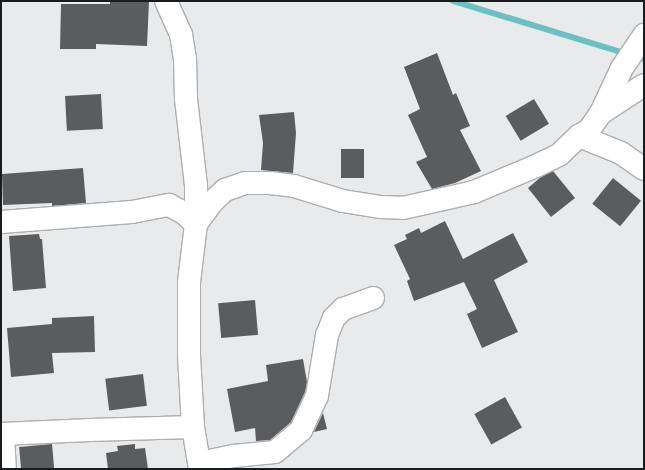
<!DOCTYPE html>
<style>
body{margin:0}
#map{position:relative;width:645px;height:470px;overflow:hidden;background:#e9eaec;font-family:Quicksand,sans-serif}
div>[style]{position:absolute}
.stream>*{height:6px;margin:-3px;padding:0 3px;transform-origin:3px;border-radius:3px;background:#6bc0c2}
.building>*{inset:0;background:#5b5c5e;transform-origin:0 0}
.roads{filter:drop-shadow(1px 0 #adaeb0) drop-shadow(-1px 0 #adaeb0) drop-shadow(0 1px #adaeb0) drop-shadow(0 -1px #adaeb0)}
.minor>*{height:22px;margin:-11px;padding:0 11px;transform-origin:11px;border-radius:11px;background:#fff}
span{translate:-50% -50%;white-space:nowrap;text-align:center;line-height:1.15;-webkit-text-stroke:4px #fff;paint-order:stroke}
.frame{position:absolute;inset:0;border:2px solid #1a1b1c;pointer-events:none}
</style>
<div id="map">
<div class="stream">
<div style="left:453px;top:1px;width:200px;rotate:16.9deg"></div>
</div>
<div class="building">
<div style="clip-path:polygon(110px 1px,149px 1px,147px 46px,96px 44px,96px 49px,60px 49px,61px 4px,110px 4px)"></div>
<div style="clip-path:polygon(437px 53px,453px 95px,456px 93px,470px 126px,460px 130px,481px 171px,455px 183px,432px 189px,416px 162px,427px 157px,408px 115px,420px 109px,404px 67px)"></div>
<div style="left:101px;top:94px;width:35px;height:36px;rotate:87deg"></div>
<div style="left:534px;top:99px;width:29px;height:33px;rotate:59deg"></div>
<div style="clip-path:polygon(294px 112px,296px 133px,293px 173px,261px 170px,263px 143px,259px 115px)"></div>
<div style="left:341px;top:149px;width:23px;height:29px"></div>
<div style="clip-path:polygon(83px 168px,86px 203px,52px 206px,52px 203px,3px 205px,2px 174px)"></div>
<div style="clip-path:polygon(553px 171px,575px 198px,551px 217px,528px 188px,541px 177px)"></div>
<div style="left:613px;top:178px;width:36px;height:33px;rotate:39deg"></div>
<div style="clip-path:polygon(445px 221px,463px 259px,513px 233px,528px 262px,494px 280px,518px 332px,482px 348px,467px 314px,477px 309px,464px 282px,414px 301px,407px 281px,410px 279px,394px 245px,407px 239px,405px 235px,419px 228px,421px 233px)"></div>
<div style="clip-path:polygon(39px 234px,40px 239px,42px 239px,46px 288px,13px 291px,9px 236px)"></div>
<div style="left:255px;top:300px;width:35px;height:37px;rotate:85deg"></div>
<div style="clip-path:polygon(94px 316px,95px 352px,52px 353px,54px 373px,11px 377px,7px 328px,52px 324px,52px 318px)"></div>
<div style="clip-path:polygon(303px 359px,307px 382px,305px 392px,291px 422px,270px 440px,256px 441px,255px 428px,235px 432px,227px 389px,268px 381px,266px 365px)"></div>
<div style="left:143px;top:374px;width:32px;height:38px;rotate:83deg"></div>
<div style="left:505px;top:397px;width:35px;height:35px;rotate:61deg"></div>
<div style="clip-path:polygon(323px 413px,327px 429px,314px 432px)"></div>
<div style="left:52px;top:444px;width:25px;height:33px;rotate:85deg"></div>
<div style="clip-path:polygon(135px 444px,135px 449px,145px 448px,148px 469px,108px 469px,106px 453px,118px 451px,117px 446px)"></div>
</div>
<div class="roads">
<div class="minor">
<div style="left:166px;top:1px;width:36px;rotate:66deg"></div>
<div style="left:181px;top:34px;width:24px;rotate:81deg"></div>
<div style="left:185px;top:58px;width:41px;rotate:88.6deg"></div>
<div style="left:186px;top:99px;width:88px;rotate:83.4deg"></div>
<div style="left:196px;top:186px;width:38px;rotate:90deg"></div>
<div style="left:196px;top:224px;width:58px;rotate:96.9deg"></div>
<div style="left:189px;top:282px;width:73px;rotate:90deg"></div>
<div style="left:189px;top:355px;width:72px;rotate:86.8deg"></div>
<div style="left:193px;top:427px;width:43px;rotate:80.5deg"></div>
<div style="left:601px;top:113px;width:51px;rotate:-33.1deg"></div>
<div style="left:579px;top:136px;width:45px;rotate:22deg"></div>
<div style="left:621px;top:153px;width:28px;rotate:35deg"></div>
<div style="left:1px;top:222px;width:131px;rotate:-4.4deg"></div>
<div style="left:132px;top:212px;width:38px;rotate:-11deg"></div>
<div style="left:169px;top:205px;width:17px;rotate:28deg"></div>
<div style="left:184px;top:213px;width:16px;rotate:43deg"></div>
<div style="left:196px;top:224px;width:26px;rotate:-54deg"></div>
<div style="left:211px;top:203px;width:19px;rotate:-43deg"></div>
<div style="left:225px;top:190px;width:21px;rotate:-19deg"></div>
<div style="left:245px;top:183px;width:25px"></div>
<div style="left:270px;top:183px;width:24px;rotate:7deg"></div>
<div style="left:294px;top:186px;width:51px;rotate:17deg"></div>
<div style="left:343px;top:201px;width:37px;rotate:9deg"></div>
<div style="left:380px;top:207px;width:23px;rotate:2deg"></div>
<div style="left:403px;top:208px;width:73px;rotate:-12.7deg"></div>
<div style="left:474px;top:192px;width:67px;rotate:-22.8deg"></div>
<div style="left:536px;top:166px;width:25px;rotate:-26deg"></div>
<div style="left:559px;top:155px;width:28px;rotate:-44deg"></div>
<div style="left:579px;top:136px;width:12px;rotate:-31deg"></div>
<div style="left:589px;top:130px;width:21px;rotate:-55deg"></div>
<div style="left:601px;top:113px;width:50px;rotate:-65deg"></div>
<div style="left:622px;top:68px;width:40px;rotate:-56deg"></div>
<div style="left:1px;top:434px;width:89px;rotate:-2.6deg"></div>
<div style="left:90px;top:430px;width:103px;rotate:-1.7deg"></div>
<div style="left:3px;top:434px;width:35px;rotate:87deg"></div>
<div style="left:200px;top:463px;width:35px;rotate:-12deg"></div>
<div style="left:234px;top:456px;width:41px;rotate:-5.6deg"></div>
<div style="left:275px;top:452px;width:34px;rotate:-40deg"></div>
<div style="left:301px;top:430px;width:38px;rotate:-65deg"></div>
<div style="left:317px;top:396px;width:62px;rotate:-80.7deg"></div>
<div style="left:327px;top:335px;width:18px;rotate:-68deg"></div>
<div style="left:334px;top:318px;width:13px;rotate:-45deg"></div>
<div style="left:343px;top:309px;width:32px;rotate:-20deg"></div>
</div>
</div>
<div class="frame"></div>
</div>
